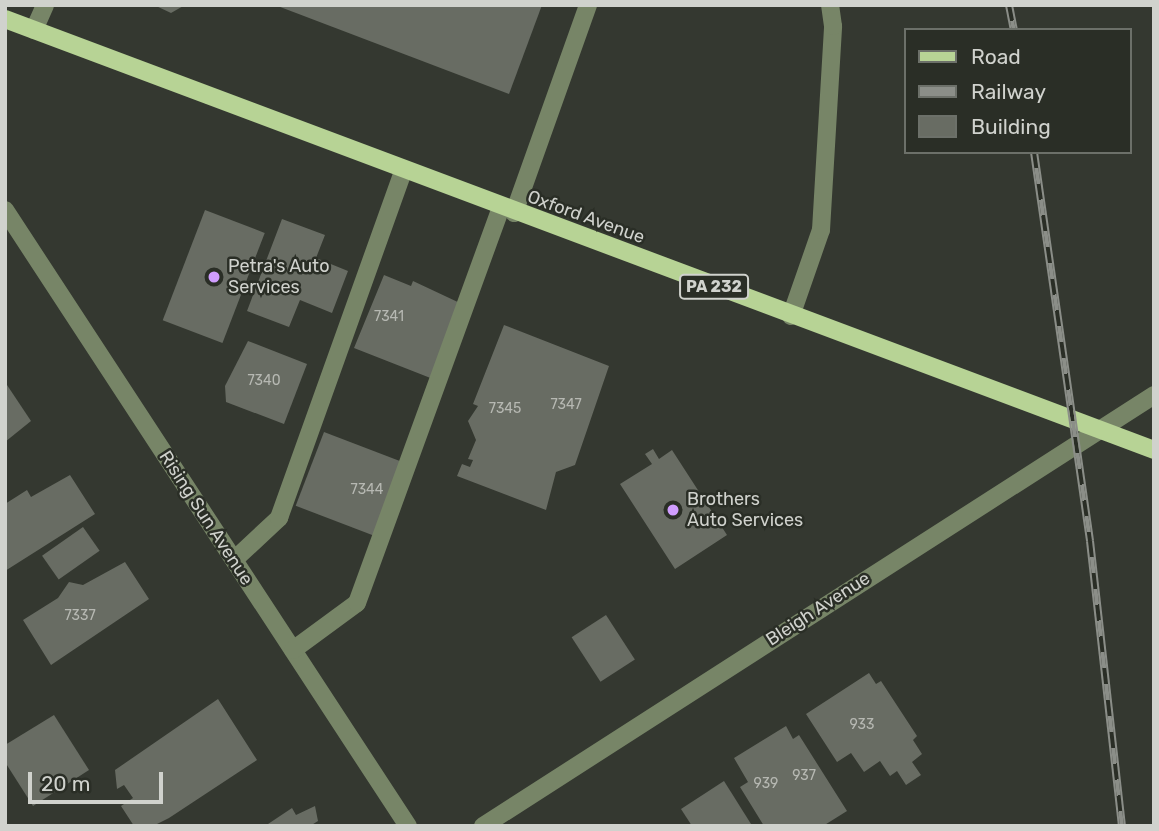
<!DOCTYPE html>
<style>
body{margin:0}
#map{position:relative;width:1159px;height:831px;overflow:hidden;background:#343830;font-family:Rubik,sans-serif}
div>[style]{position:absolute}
.building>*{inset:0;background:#686c63;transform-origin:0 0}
.minor>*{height:18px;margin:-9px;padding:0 9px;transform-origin:9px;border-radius:9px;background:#778567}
.major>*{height:18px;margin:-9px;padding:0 9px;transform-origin:9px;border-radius:9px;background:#b7d395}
.rail>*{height:8px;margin-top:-4px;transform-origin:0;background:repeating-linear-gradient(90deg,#2a2e26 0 16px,#8b8e88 0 32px);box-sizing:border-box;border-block:2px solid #8b8e88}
.dots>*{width:19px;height:19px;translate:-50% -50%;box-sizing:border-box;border:4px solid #2a2e26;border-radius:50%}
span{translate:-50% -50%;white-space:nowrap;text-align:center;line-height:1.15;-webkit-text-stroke:5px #2a2e26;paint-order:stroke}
.number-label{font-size:14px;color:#b6b8b2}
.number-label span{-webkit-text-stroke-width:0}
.shield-label span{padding:2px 5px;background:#2a2e26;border:2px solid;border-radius:5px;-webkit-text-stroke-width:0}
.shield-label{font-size:16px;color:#d0d2cd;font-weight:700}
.street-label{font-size:18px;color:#d0d2cd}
.poi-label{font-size:18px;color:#d0d2cd}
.left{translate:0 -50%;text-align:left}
.frame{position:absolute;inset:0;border:7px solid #d0d2cd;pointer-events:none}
.legend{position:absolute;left:904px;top:28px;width:228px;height:126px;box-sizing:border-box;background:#2a2e26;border:2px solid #6c7069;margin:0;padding:9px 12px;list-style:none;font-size:21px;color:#d0d2cd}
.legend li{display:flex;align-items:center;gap:14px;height:35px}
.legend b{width:35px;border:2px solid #6c7069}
.scale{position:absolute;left:28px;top:772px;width:135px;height:32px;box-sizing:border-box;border:4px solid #d0d2cd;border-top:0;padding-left:9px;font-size:21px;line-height:24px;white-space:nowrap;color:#d0d2cd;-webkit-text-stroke:5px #2a2e26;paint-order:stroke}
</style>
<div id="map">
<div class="building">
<div style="clip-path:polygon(154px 5px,185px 5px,171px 13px)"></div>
<div style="clip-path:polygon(275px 5px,542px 5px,509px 94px)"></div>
<div style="left:205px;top:210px;width:64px;height:118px;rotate:21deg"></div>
<div style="clip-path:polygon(282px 219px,325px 235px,316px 258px,348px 271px,332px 313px,300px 300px,289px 327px,247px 311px)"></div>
<div style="clip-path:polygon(384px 275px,411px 286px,413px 281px,462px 304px,433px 379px,354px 348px)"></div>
<div style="clip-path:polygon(504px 325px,609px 366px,575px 465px,556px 472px,546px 510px,457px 476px,462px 464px,470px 467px,473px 460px,468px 459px,476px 440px,468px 421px,478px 406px,473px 404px)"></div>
<div style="clip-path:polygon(248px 341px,307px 364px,284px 424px,226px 402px,225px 386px)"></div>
<div style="clip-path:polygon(5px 382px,31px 421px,5px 442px)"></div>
<div style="left:324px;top:432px;width:84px;height:79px;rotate:21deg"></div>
<div style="clip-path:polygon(653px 449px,659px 459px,672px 450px,727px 535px,675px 569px,620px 484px,652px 464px,645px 454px)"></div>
<div style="clip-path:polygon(70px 475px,95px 514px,5px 571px,5px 504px,27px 490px,31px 497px)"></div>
<div style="left:83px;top:527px;width:29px;height:50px;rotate:55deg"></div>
<div style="clip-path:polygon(125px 562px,149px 599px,51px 665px,23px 620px,58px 598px,69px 582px,83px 585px)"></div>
<div style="left:606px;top:615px;width:53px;height:41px;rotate:57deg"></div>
<div style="clip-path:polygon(869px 673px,876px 684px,881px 681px,917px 736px,913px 740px,922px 754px,912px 762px,921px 775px,906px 785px,897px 771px,890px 776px,880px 761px,864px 772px,851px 753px,837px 762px,806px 714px)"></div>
<div style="clip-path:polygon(218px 699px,257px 760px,169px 818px,153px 826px,134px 826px,121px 806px,133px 798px,124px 785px,117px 789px,115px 770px)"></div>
<div style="clip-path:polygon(54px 715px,89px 770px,33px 806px,5px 762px,5px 745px)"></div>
<div style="clip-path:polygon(786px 726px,793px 739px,799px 735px,847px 811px,823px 826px,764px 826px,740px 787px,748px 782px,734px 758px)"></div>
<div style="clip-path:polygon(724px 781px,751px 824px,692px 826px,681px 809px)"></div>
<div style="clip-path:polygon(315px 806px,318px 821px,310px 826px,265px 826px,292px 808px,296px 815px)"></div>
</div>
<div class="minor">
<div style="left:34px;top:30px;width:27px;rotate:-66deg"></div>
<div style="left:5px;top:210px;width:736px;rotate:56.81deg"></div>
<div style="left:514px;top:213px;width:221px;rotate:-70.4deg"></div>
<div style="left:791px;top:316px;width:91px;rotate:-70.8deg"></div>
<div style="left:821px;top:230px;width:204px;rotate:-86.6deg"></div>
<div style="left:833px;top:26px;width:21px;rotate:-98deg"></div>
<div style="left:234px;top:560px;width:62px;rotate:-43deg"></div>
<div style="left:279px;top:518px;width:368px;rotate:-70.3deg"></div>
<div style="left:293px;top:650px;width:79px;rotate:-36.3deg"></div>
<div style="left:357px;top:603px;width:420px;rotate:-70deg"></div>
<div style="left:483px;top:826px;width:797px;rotate:-32.71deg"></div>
</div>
<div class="major">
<div style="left:5px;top:19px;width:1227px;rotate:20.56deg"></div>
</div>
<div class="rail">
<div style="left:1009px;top:5px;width:25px;rotate:79deg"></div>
<div style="left:1034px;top:152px;width:393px;rotate:81.8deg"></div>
<div style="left:1090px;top:541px;width:287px;rotate:83.6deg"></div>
</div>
<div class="dots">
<div style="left:214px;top:277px;background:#d09dfe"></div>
<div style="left:673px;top:510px;background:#d09dfe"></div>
</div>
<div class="number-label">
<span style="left:389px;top:317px">7341</span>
<span style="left:264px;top:381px">7340</span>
<span style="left:566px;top:405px">7347</span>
<span style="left:505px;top:409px">7345</span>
<span style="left:367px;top:490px">7344</span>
<span style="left:80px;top:616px">7337</span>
<span style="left:862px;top:725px">933</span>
<span style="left:804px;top:776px">937</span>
<span style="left:766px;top:784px">939</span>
</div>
<div class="shield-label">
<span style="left:714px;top:287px">PA 232</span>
</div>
<div class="street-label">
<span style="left:586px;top:217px;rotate:20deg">Oxford Avenue</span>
<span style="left:206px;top:518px;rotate:57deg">Rising Sun Avenue</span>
<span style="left:818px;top:609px;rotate:-33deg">Bleigh Avenue</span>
</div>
<div class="poi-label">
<span class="left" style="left:228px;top:277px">Petra's Auto<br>Services</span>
<span class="left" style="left:687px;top:510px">Brothers<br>Auto Services</span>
</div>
<div class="frame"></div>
<ul class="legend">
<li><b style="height:9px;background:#b7d395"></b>Road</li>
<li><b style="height:9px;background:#8b8e88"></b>Railway</li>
<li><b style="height:19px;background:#686c63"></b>Building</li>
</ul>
<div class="scale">20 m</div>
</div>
